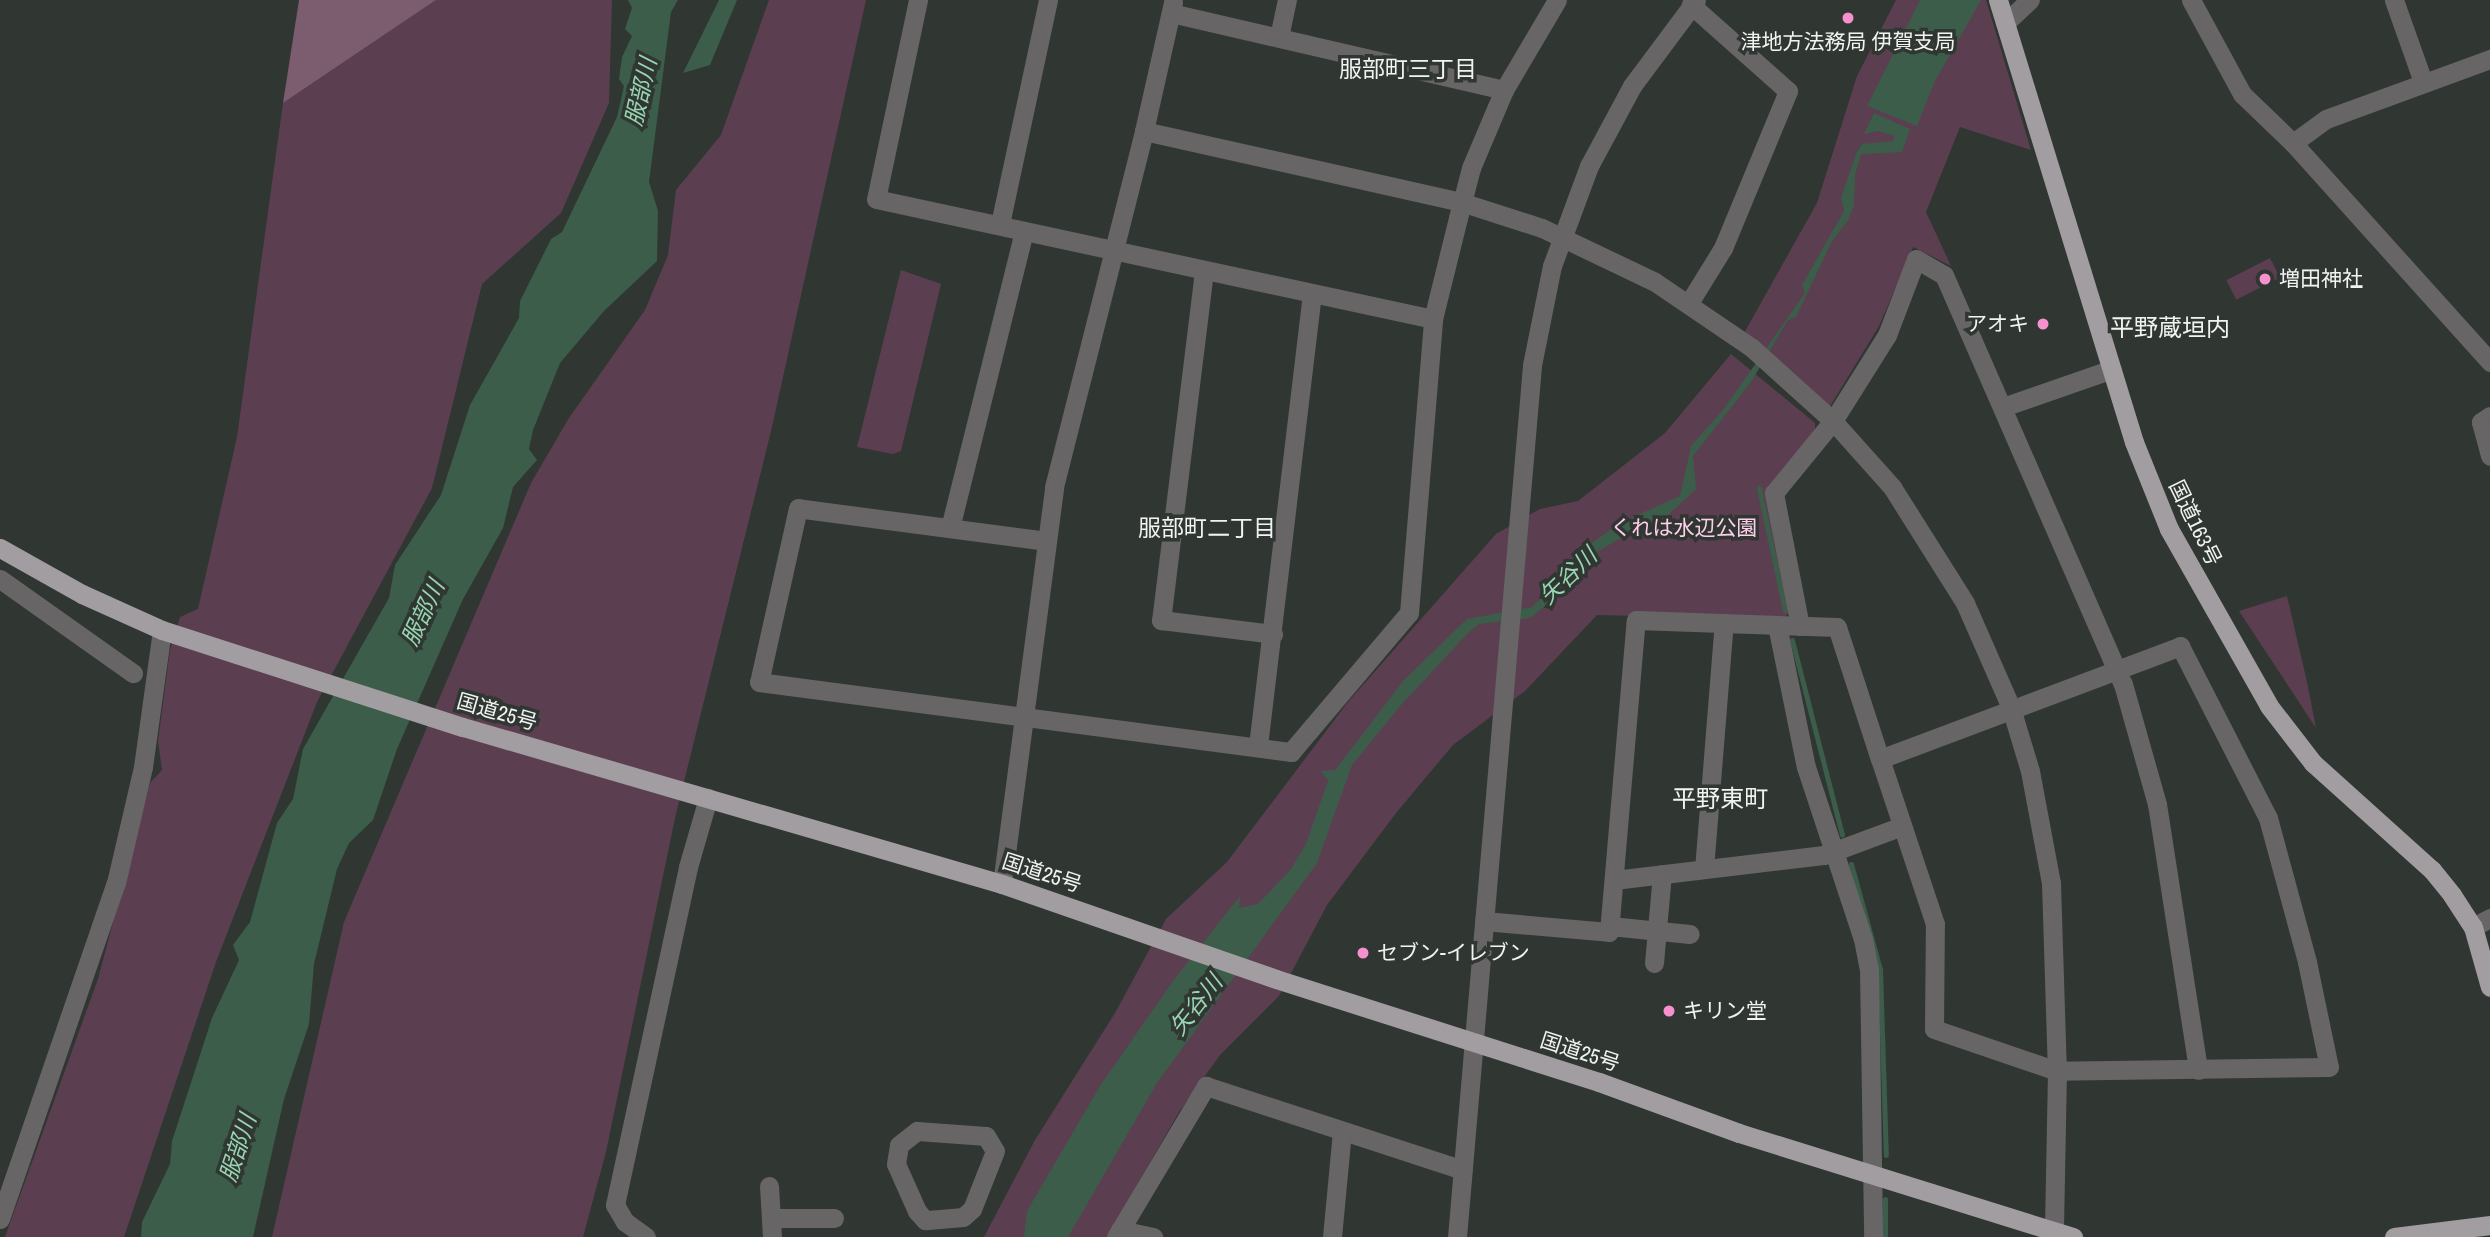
<!DOCTYPE html>
<meta charset="utf-8">
<style>
body{margin:0}
#map{position:relative;width:2490px;height:1237px;overflow:hidden;background:#303632;font-family:"Archivo Narrow","Noto Sans JP",sans-serif}
div>[style]{position:absolute}
.green>*{inset:0;background:#5b3f50;transform-origin:0 0}
.forest>*{inset:0;background:#7c5c6f}
.water>*{inset:0;background:#3b5d4a}
.stream>*{height:5px;margin:-2.5px;padding:0 2.5px;transform-origin:2.5px;border-radius:2.5px;background:#3b5d4a}
.minor>*{height:19px;margin:-9.5px;padding:0 9.5px;transform-origin:9.5px;border-radius:9.5px;background:#676566}
.tertiary>*{height:19px;margin:-9.5px;padding:0 9.5px;transform-origin:9.5px;border-radius:9.5px;background:#676566}
.trunk>*{height:19px;margin:-9.5px;padding:0 9.5px;transform-origin:9.5px;border-radius:9.5px;background:#a29da0}
.dots>*{width:19px;height:19px;translate:-50% -50%;box-sizing:border-box;border:4px solid #303632;border-radius:50%}
span{translate:-50% -50%;white-space:nowrap;text-align:center;line-height:1.15;-webkit-text-stroke:7px #303632;paint-order:stroke}
.poi-label{font-size:21px;color:#f0f3f1}
.left{translate:0 -50%;text-align:left}
.right{translate:-100% -50%;text-align:right}
.street-label{font-size:21px;color:#f0f3f1}
.park-label{font-size:21px;color:#feceea}
.neighbourhood-label{font-size:23px;color:#f0f3f1}
.water-label{font-size:23px;color:#98d6b2;font-style:italic}
.quarter-label{font-size:24px;color:#f0f3f1}
</style>
<div id="map">
<div class="green">
<div style="clip-path:polygon(436px 0,612px 0,609px 103px,561px 213px,482px 284px,432px 488px,317px 702px,216px 962px,124px 1237px,5px 1237px,98px 979px,150px 783px,162px 770px,158px 741px,170px 650px,180px 617px,198px 609px,237px 437px,283px 103px)"></div>
<div style="clip-path:polygon(769px 0,866px 0,772px 427px,675px 818px,606px 1152px,583px 1237px,272px 1237px,344px 922px,531px 483px,569px 418px,645px 310px,668px 255px,676px 190px,721px 135px)"></div>
<div style="clip-path:polygon(1896px 0,1986px 0,2031px 150px,1960px 127px,1926px 212px,1951px 266px,1913px 247px,1879px 326px,1829px 408px,1743px 335px,1817px 203px,1857px 76px)"></div>
<div style="left:2270px;top:258px;width:22px;height:49px;rotate:63deg"></div>
<div style="clip-path:polygon(901px 270px,941px 284px,901px 451px,893px 454px,857px 447px)"></div>
<div style="clip-path:polygon(1731px 354px,1815px 423px,1815px 431px,1765px 490px,1789px 613px,1783px 619px,1597px 615px,1525px 691px,1453px 745px,1396px 813px,1327px 905px,1279px 996px,1220px 1055px,1179px 1112px,1107px 1237px,984px 1237px,1035px 1140px,1115px 1013px,1166px 919px,1227px 862px,1348px 702px,1496px 534px,1540px 509px,1578px 501px,1665px 433px)"></div>
<div style="clip-path:polygon(2287px 596px,2307px 682px,2316px 728px,2239px 611px)"></div>
</div>
<div class="forest">
<div style="clip-path:polygon(299px 0,436px 0,283px 103px)"></div>
</div>
<div class="water">
<div style="clip-path:polygon(628px 0,678px 0,671px 12px,649px 182px,658px 211px,657px 261px,604px 311px,560px 363px,533px 430px,529px 449px,537px 460px,513px 487px,503px 528px,463px 599px,397px 749px,373px 820px,349px 843px,337px 869px,314px 964px,309px 1024px,284px 1099px,253px 1237px,141px 1237px,142px 1222px,170px 1164px,172px 1141px,212px 1018px,239px 960px,233px 945px,250px 922px,277px 823px,293px 799px,303px 749px,389px 598px,395px 565px,441px 495px,470px 405px,519px 318px,520px 301px,551px 239px,562px 232px,617px 117px,624px 86px,619px 79px,622px 57px,632px 36px,625px 29px,632px 8px)"></div>
<div style="clip-path:polygon(719px 0,737px 0,710px 65px,683px 73px)"></div>
<div style="clip-path:polygon(1920px 0,1981px 0,1934px 83px,1917px 126px,1867px 106px)"></div>
<div style="clip-path:polygon(1874px 113px,1910px 129px,1902px 152px,1861px 154px,1855px 175px,1854px 206px,1847px 222px,1832px 241px,1796px 317px,1788px 320px,1751px 382px,1693px 456px,1696px 489px,1665px 518px,1646px 523px,1597px 552px,1562px 586px,1564px 591px,1530px 618px,1479px 624px,1470px 631px,1401px 705px,1352px 765px,1317px 863px,1157px 1083px,1068px 1237px,1024px 1237px,1027px 1211px,1100px 1086px,1173px 981px,1240px 896px,1239px 908px,1258px 904px,1291px 869px,1306px 844px,1328px 781px,1321px 771px,1335px 770px,1404px 680px,1467px 619px,1532px 607px,1583px 556px,1585px 548px,1620px 523px,1680px 496px,1691px 446px,1723px 410px,1805px 293px,1802px 285px,1844px 211px,1841px 197px,1857px 152px,1862px 144px,1893px 141px,1895px 136px,1878px 131px,1864px 134px)"></div>
</div>
<div class="stream">
<div style="left:1759px;top:488px;width:125px;rotate:78deg"></div>
<div style="left:1792px;top:640px;width:201px;rotate:75.6deg"></div>
<div style="left:1851px;top:864px;width:109px;rotate:74.6deg"></div>
<div style="left:1880px;top:969px;width:186px;rotate:88.2deg"></div>
<div style="left:1885px;top:1237px;width:38px;rotate:-90deg"></div>
</div>
<div class="minor">
<div style="left:918px;top:0;width:203px;rotate:101.9deg"></div>
<div style="left:876px;top:199px;width:570px;rotate:12.16deg"></div>
<div style="left:2191px;top:0;width:107px;rotate:61.5deg"></div>
<div style="left:2242px;top:94px;width:71px;rotate:43.9deg"></div>
<div style="left:2293px;top:143px;width:295px;rotate:48deg"></div>
<div style="left:2394px;top:0;width:87px;rotate:70.5deg"></div>
<div style="left:1171px;top:13px;width:342px;rotate:13deg"></div>
<div style="left:2005px;top:23px;width:34px;rotate:-43deg"></div>
<div style="left:1279px;top:37px;width:38px;rotate:-78deg"></div>
<div style="left:1144px;top:131px;width:132px;rotate:-77.3deg"></div>
<div style="left:2293px;top:143px;width:41px;rotate:-36deg"></div>
<div style="left:2326px;top:119px;width:175px;rotate:-20.1deg"></div>
<div style="left:1000px;top:224px;width:229px;rotate:-77.9deg"></div>
<div style="left:1204px;top:271px;width:352px;rotate:97deg"></div>
<div style="left:1161px;top:620px;width:113px;rotate:7.1deg"></div>
<div style="left:1689px;top:303px;width:65px;rotate:-58.3deg"></div>
<div style="left:1723px;top:248px;width:170px;rotate:-67.5deg"></div>
<div style="left:1788px;top:91px;width:130px;rotate:-138.4deg"></div>
<div style="left:2003px;top:407px;width:115px;rotate:-19.2deg"></div>
<div style="left:2490px;top:416px;width:11px;rotate:146deg"></div>
<div style="left:2481px;top:422px;width:35px;rotate:75deg"></div>
<div style="left:950px;top:528px;width:306px;rotate:-76deg"></div>
<div style="left:1047px;top:541px;width:251px;rotate:-172.5deg"></div>
<div style="left:798px;top:508px;width:178px;rotate:102.6deg"></div>
<div style="left:759px;top:682px;width:537px;rotate:7.5deg"></div>
<div style="left:1291px;top:752px;width:182px;rotate:-49.7deg"></div>
<div style="left:1409px;top:613px;width:295px;rotate:-85.3deg"></div>
<div style="left:1433px;top:319px;width:104px;rotate:-76.1deg"></div>
<div style="left:1458px;top:218px;width:52px;rotate:-75.4deg"></div>
<div style="left:1471px;top:168px;width:85px;rotate:-67.1deg"></div>
<div style="left:1504px;top:90px;width:104px;rotate:-59.5deg"></div>
<div style="left:0;top:579px;width:163px;rotate:35.3deg"></div>
<div style="left:1777px;top:625px;width:145px;rotate:78.5deg"></div>
<div style="left:1806px;top:767px;width:181px;rotate:71.7deg"></div>
<div style="left:1863px;top:939px;width:32px;rotate:79deg"></div>
<div style="left:1869px;top:970px;width:267px;rotate:89.1deg"></div>
<div style="left:1800px;top:626px;width:136px;rotate:-101.1deg"></div>
<div style="left:1774px;top:493px;width:93px;rotate:-50.7deg"></div>
<div style="left:1833px;top:421px;width:102px;rotate:-57.9deg"></div>
<div style="left:1887px;top:335px;width:81px;rotate:-69.1deg"></div>
<div style="left:1916px;top:259px;width:32px;rotate:30deg"></div>
<div style="left:1944px;top:275px;width:446px;rotate:66.4deg"></div>
<div style="left:2123px;top:684px;width:125px;rotate:74.2deg"></div>
<div style="left:2157px;top:804px;width:269px;rotate:81.2deg"></div>
<div style="left:2180px;top:646px;width:193px;rotate:62.9deg"></div>
<div style="left:2268px;top:818px;width:149px;rotate:74.8deg"></div>
<div style="left:2307px;top:962px;width:107px;rotate:78.2deg"></div>
<div style="left:2329px;top:1067px;width:272px;rotate:179.2deg"></div>
<div style="left:2057px;top:1071px;width:130px;rotate:-161.1deg"></div>
<div style="left:1934px;top:1029px;width:105px;rotate:-89.5deg"></div>
<div style="left:1935px;top:924px;width:174px;rotate:-108.4deg"></div>
<div style="left:1880px;top:759px;width:321px;rotate:-20.6deg"></div>
<div style="left:1258px;top:746px;width:453px;rotate:-83.2deg"></div>
<div style="left:1704px;top:869px;width:247px;rotate:-85.4deg"></div>
<div style="left:1614px;top:880px;width:211px;rotate:-6.8deg"></div>
<div style="left:1824px;top:855px;width:83px;rotate:-20.4deg"></div>
<div style="left:1484px;top:921px;width:125px;rotate:5deg"></div>
<div style="left:1609px;top:932px;width:313px;rotate:-85.1deg"></div>
<div style="left:1636px;top:620px;width:201px;rotate:2deg"></div>
<div style="left:1837px;top:627px;width:139px;rotate:72deg"></div>
<div style="left:1610px;top:926px;width:80px;rotate:5.7deg"></div>
<div style="left:2473px;top:927px;width:19px;rotate:-28deg"></div>
<div style="left:1654px;top:963px;width:89px;rotate:-84.9deg"></div>
<div style="left:917px;top:1131px;width:69px;rotate:4.1deg"></div>
<div style="left:986px;top:1136px;width:17px;rotate:59deg"></div>
<div style="left:995px;top:1151px;width:62px;rotate:111.6deg"></div>
<div style="left:972px;top:1209px;width:12px;rotate:138deg"></div>
<div style="left:963px;top:1217px;width:38px;rotate:175deg"></div>
<div style="left:925px;top:1220px;width:12px;rotate:-132deg"></div>
<div style="left:917px;top:1211px;width:51px;rotate:-114.1deg"></div>
<div style="left:896px;top:1164px;width:19px;rotate:-81deg"></div>
<div style="left:899px;top:1145px;width:23px;rotate:-38deg"></div>
<div style="left:769px;top:1186px;width:51px;rotate:86.6deg"></div>
<div style="left:771px;top:1218px;width:63px"></div>
<div style="left:1120px;top:1230px;width:34px;rotate:12deg"></div>
<div style="left:646px;top:1237px;width:26px;rotate:-144deg"></div>
<div style="left:625px;top:1222px;width:20px;rotate:-120deg"></div>
<div style="left:615px;top:1205px;width:346px;rotate:-77.8deg"></div>
<div style="left:688px;top:867px;width:72px;rotate:-73.8deg"></div>
<div style="left:1116px;top:1237px;width:176px;rotate:-59.2deg"></div>
<div style="left:1206px;top:1086px;width:270px;rotate:18.1deg"></div>
<div style="left:1332px;top:1237px;width:105px;rotate:-84.6deg"></div>
</div>
<div class="tertiary">
<div style="left:1002px;top:884px;width:400px;rotate:-82.5deg"></div>
<div style="left:1054px;top:487px;width:367px;rotate:-75.8deg"></div>
<div style="left:1144px;top:131px;width:325px;rotate:12.6deg"></div>
<div style="left:1461px;top:202px;width:85px;rotate:17.8deg"></div>
<div style="left:1542px;top:228px;width:125px;rotate:25.5deg"></div>
<div style="left:1655px;top:282px;width:117px;rotate:34.2deg"></div>
<div style="left:1752px;top:348px;width:109px;rotate:42deg"></div>
<div style="left:1833px;top:421px;width:89px;rotate:48.2deg"></div>
<div style="left:1892px;top:487px;width:137px;rotate:57.8deg"></div>
<div style="left:1965px;top:603px;width:115px;rotate:66.3deg"></div>
<div style="left:2011px;top:708px;width:66px;rotate:73.2deg"></div>
<div style="left:2030px;top:771px;width:114px;rotate:79.4deg"></div>
<div style="left:2051px;top:883px;width:188px;rotate:88.2deg"></div>
<div style="left:2057px;top:1071px;width:158px;rotate:91.1deg"></div>
<div style="left:0;top:1219px;width:355px;rotate:-71deg"></div>
<div style="left:116px;top:883px;width:119px;rotate:-76.9deg"></div>
<div style="left:143px;top:767px;width:138px;rotate:-82.1deg"></div>
<div style="left:1457px;top:1237px;width:875px;rotate:-85.08deg"></div>
<div style="left:1532px;top:365px;width:101px;rotate:-78.6deg"></div>
<div style="left:1552px;top:266px;width:107px;rotate:-69.7deg"></div>
<div style="left:1589px;top:166px;width:91px;rotate:-61.7deg"></div>
<div style="left:1632px;top:86px;width:107px;rotate:-53.3deg"></div>
</div>
<div class="trunk">
<div style="left:1998px;top:0;width:462px;rotate:72.9deg"></div>
<div style="left:2134px;top:442px;width:94px;rotate:68.1deg"></div>
<div style="left:2169px;top:529px;width:203px;rotate:60.5deg"></div>
<div style="left:2269px;top:706px;width:72px;rotate:52.3deg"></div>
<div style="left:2313px;top:763px;width:160px;rotate:42deg"></div>
<div style="left:2432px;top:870px;width:32px;rotate:51deg"></div>
<div style="left:2452px;top:895px;width:38px;rotate:57deg"></div>
<div style="left:2473px;top:927px;width:62px;rotate:74.2deg"></div>
<div style="left:0;top:548px;width:94px;rotate:29.3deg"></div>
<div style="left:82px;top:594px;width:88px;rotate:24.2deg"></div>
<div style="left:162px;top:630px;width:316px;rotate:17.9deg"></div>
<div style="left:463px;top:727px;width:561px;rotate:16.24deg"></div>
<div style="left:1002px;top:884px;width:290px;rotate:19.1deg"></div>
<div style="left:1276px;top:979px;width:339px;rotate:17.7deg"></div>
<div style="left:1599px;top:1082px;width:149px;rotate:20deg"></div>
<div style="left:1739px;top:1133px;width:350px;rotate:17.3deg"></div>
<div style="left:2394px;top:1237px;width:97px;rotate:-7.1deg"></div>
</div>
<div class="dots">
<div style="left:1848px;top:18px;background:#f690cf"></div>
<div style="left:2265px;top:279px;background:#f690cf"></div>
<div style="left:2043px;top:324px;background:#f690cf"></div>
<div style="left:1363px;top:953px;background:#f690cf"></div>
<div style="left:1669px;top:1011px;background:#f690cf"></div>
</div>
<div class="poi-label">
<span style="left:1848px;top:42px">津地方法務局 伊賀支局</span>
<span class="left" style="left:2279px;top:279px">増田神社</span>
<span class="right" style="left:2029px;top:324px">アオキ</span>
<span class="left" style="left:1377px;top:953px">セブン-イレブン</span>
<span class="left" style="left:1683px;top:1011px">キリン堂</span>
</div>
<div class="street-label">
<span style="left:2195px;top:523px;rotate:64deg">国道163号</span>
<span style="left:497px;top:712px;rotate:16deg">国道25号</span>
<span style="left:1042px;top:873px;rotate:18deg">国道25号</span>
<span style="left:1580px;top:1052px;rotate:18deg">国道25号</span>
</div>
<div class="park-label">
<span style="left:1684px;top:528px">くれは水辺公園</span>
</div>
<div class="neighbourhood-label">
<span style="left:1408px;top:69px">服部町三丁目</span>
<span style="left:1207px;top:528px">服部町二丁目</span>
</div>
<div class="water-label">
<span style="left:641px;top:92px;rotate:-77deg">服部川</span>
<span style="left:1568px;top:576px;rotate:-44deg">矢谷川</span>
<span style="left:423px;top:613px;rotate:-65deg">服部川</span>
<span style="left:1196px;top:1005px;rotate:-52deg">矢谷川</span>
<span style="left:238px;top:1148px;rotate:-72deg">服部川</span>
</div>
<div class="quarter-label">
<span style="left:2170px;top:328px">平野蔵垣内</span>
<span style="left:1720px;top:799px">平野東町</span>
</div>
</div>
